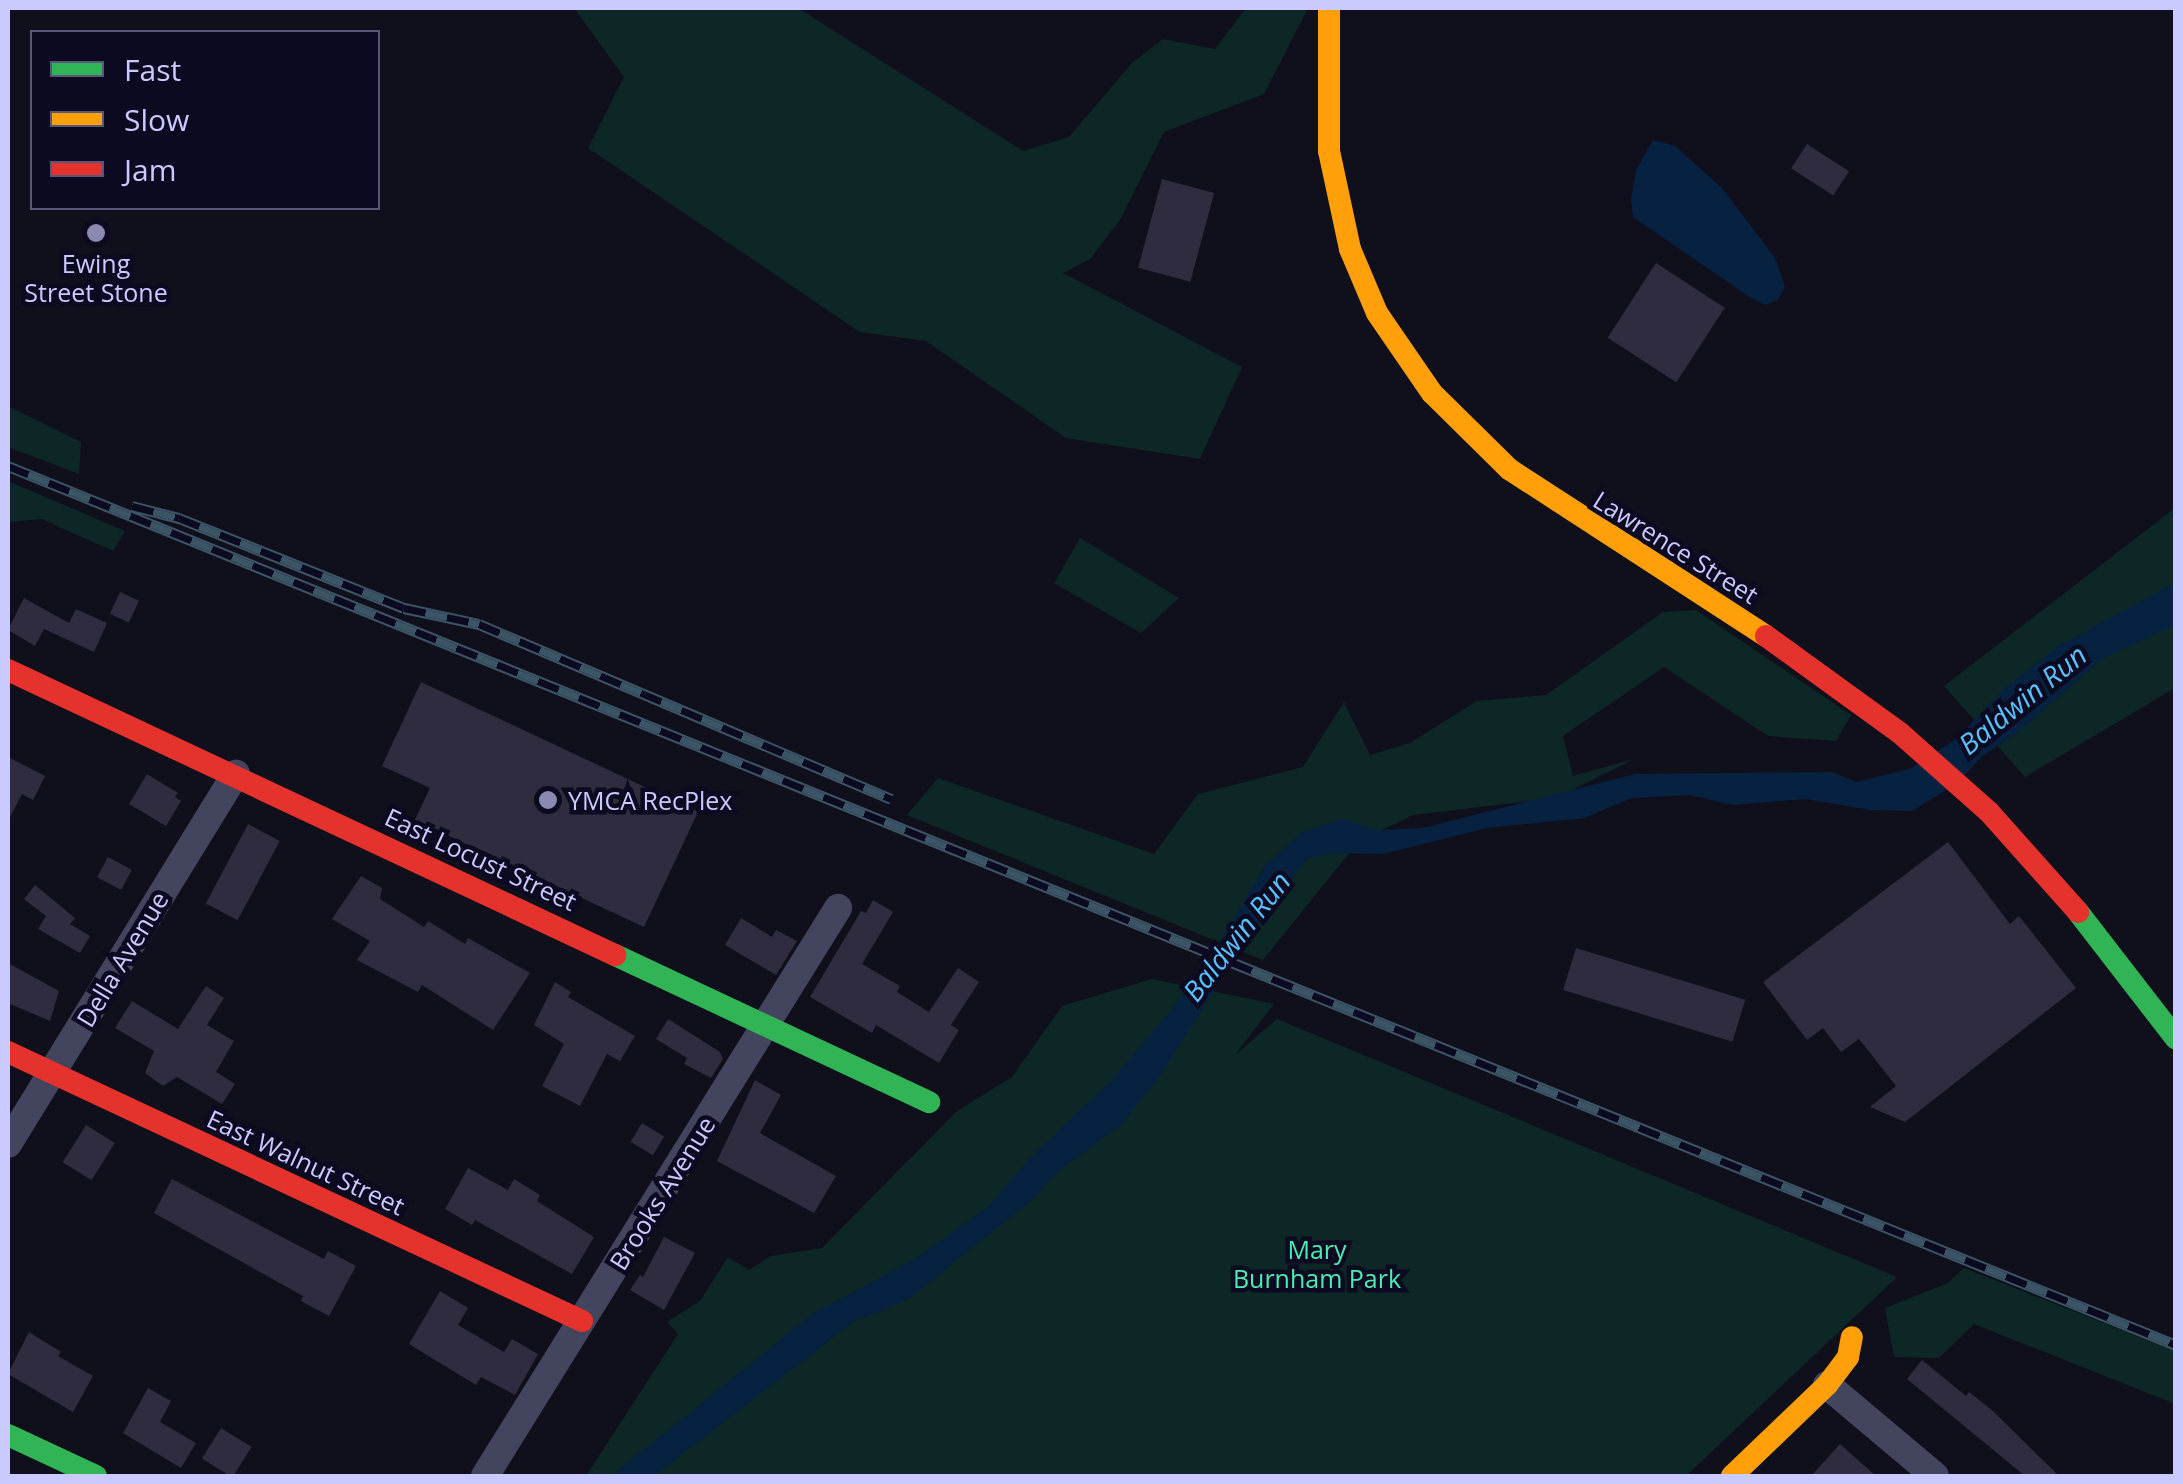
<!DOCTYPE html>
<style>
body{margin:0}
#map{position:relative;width:2183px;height:1484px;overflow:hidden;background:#100f1c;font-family:"Open Sans",sans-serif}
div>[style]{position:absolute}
.green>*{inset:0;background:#0d2726}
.water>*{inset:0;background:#072141}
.building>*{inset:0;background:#2e2c3e;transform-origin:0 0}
.street>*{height:28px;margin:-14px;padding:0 14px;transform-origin:14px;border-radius:14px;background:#43445d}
.fast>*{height:22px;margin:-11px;padding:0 11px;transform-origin:11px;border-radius:11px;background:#30b455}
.slow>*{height:22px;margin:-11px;padding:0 11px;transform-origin:11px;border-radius:11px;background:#ff9f0a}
.jam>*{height:22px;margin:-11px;padding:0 11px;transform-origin:11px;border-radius:11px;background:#e5322d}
.rail>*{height:11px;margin-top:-5.5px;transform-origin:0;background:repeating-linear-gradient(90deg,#0c0a21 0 22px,#3c5566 0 44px);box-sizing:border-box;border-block:2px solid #3c5566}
.dots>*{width:28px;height:28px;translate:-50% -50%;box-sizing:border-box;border:5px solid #0c0a21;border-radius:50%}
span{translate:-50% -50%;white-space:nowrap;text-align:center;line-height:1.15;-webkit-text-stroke:9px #0c0a21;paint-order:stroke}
.poi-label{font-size:25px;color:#cbcaff}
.left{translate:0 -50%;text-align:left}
.street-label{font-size:25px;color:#cbcaff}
.park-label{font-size:25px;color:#4aecb4}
.water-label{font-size:28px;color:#58c2ff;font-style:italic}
.frame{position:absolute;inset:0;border:10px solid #cbcaff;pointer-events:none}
.legend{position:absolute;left:30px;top:30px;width:350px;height:180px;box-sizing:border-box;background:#0c0a21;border:2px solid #58577a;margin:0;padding:12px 18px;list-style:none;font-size:30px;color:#cbcaff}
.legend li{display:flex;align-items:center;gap:20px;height:50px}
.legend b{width:50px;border:2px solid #58577a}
</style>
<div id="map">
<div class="green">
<div style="clip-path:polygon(574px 8px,798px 8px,1023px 151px,1069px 137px,1132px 63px,1163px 39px,1215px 49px,1246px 8px,1308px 8px,1264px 94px,1164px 132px,1120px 220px,1090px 259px,1063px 273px,1242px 367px,1200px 459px,1066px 438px,926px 341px,860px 332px,588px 148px,624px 77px)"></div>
<div style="clip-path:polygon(8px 406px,81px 442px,79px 474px,8px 447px)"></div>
<div style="clip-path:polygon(8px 481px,125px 531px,113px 551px,42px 519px,8px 522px)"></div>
<div style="clip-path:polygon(2175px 508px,2175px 688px,2025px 777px,1944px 686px)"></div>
<div style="clip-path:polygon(1080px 538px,1179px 598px,1141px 633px,1054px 583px)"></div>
<div style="clip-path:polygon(1696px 610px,1851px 715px,1836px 741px,1768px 736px,1664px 667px,1563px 736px,1573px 776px,1634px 759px,1556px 798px,1413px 815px,1359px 841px,1263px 960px,907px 815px,938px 778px,1154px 854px,1198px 794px,1303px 767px,1344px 702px,1370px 755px,1410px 743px,1477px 701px,1546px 695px,1663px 612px)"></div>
<div style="clip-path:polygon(1152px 979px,1274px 1004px,1235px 1055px,1277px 1019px,1897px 1277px,1686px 1476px,586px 1476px,678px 1334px,667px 1322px,700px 1301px,728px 1257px,749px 1270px,771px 1256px,822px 1248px,957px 1111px,1012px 1077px,1062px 1006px)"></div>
<div style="clip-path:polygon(1964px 1268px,2175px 1351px,2175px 1404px,1974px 1324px,1939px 1358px,1894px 1357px,1885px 1308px,1948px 1283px)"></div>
</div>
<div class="water">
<div style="clip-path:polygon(1653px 140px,1675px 146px,1723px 189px,1775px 258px,1785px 286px,1778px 300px,1765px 305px,1748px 296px,1633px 217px,1631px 200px,1636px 170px)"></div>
<div style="clip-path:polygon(2175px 583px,2175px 625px,2102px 659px,2016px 734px,1982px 756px,1959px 782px,1912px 811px,1870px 810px,1806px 799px,1732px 805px,1690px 795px,1632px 798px,1584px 818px,1487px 828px,1383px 854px,1333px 853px,1307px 859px,1248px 937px,1161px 1074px,1123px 1123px,1056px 1173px,1034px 1198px,907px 1300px,853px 1322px,654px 1476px,611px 1476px,814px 1313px,915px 1259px,989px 1206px,1029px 1159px,1113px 1079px,1172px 1009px,1210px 959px,1265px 866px,1302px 832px,1342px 819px,1376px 830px,1423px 828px,1635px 774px,1832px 772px,1856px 782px,1912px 768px,1956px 739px,2005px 688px,2060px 645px)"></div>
</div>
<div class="building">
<div style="left:1807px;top:144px;width:50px;height:29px;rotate:33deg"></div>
<div style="left:1162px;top:179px;width:54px;height:92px;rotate:15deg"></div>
<div style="left:1656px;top:263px;width:82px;height:89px;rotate:33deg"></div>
<div style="left:120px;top:592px;width:21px;height:24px;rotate:25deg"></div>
<div style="clip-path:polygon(24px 598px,69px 623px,76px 609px,107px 623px,94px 652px,44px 629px,35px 646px,8px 630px)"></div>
<div style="clip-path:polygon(421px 682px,698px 812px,644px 927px,415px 820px,430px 788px,382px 766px)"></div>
<div style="clip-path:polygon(8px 757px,45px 776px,33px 800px,22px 794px,8px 821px)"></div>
<div style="clip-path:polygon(147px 774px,178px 793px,175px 797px,181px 801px,166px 826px,129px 804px)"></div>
<div style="left:248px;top:824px;width:36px;height:90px;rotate:28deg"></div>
<div style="clip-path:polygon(1948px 842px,2010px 924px,2019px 916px,2076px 988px,1905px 1122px,1870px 1107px,1896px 1086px,1859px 1039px,1841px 1052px,1823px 1028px,1807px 1040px,1763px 982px)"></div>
<div style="left:108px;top:857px;width:27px;height:23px;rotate:28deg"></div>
<div style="clip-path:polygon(361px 876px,382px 888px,380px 899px,424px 927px,428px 921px,465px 944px,468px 938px,530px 973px,493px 1030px,422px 985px,418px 992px,357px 960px,370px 941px,332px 919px)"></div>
<div style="clip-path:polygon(35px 885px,75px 918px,70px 924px,90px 936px,80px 953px,38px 929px,46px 916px,24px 899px)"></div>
<div style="clip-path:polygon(873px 900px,893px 912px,862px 964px,900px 986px,897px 992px,929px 1012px,958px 968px,979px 982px,951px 1025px,959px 1030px,939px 1063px,876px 1025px,872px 1033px,810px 997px,861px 911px,866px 913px)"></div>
<div style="clip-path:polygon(741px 918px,772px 937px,776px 930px,797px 941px,776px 975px,725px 945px)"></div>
<div style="left:1576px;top:948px;width:177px;height:44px;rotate:17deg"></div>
<div style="clip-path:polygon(8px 963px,59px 991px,50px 1021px,8px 1003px)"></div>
<div style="clip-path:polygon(555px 982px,571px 992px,568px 997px,635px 1036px,620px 1061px,607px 1054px,580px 1106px,542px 1086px,564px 1044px,534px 1025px)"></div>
<div style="clip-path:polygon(206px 986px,224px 998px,207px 1025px,234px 1041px,216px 1072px,235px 1084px,222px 1104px,177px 1077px,163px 1086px,145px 1073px,154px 1051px,115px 1028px,132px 1001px,178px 1029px)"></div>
<div style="clip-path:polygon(668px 1019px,720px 1052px,723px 1059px,711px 1078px,684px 1064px,687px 1058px,656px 1039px)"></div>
<div style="clip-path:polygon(755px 1080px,781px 1095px,760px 1133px,836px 1176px,814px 1213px,717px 1161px)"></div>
<div style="left:642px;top:1123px;width:26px;height:22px;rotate:31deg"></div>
<div style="left:86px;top:1125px;width:34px;height:44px;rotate:32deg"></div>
<div style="clip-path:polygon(468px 1168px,508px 1190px,514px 1179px,540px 1195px,537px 1201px,594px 1237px,572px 1274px,475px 1220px,472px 1225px,445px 1209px)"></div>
<div style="clip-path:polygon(172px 1179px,324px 1259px,328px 1251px,356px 1266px,329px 1316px,301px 1301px,303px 1296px,154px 1213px)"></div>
<div style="clip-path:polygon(664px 1237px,695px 1253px,664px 1310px,630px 1290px,640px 1275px,643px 1277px)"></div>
<div style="clip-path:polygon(440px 1291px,468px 1308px,458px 1325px,504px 1352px,512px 1339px,538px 1354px,515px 1395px,481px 1377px,476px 1385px,409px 1344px)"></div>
<div style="clip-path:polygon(29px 1332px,61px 1352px,58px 1356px,93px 1376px,73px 1412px,8px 1374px)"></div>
<div style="clip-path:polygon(1922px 1360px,1966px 1396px,1969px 1392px,1993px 1411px,2059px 1476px,2025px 1476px,1907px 1379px)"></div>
<div style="clip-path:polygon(148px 1388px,171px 1401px,160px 1422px,196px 1443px,181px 1468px,123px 1433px)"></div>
<div style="left:221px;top:1428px;width:36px;height:36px;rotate:32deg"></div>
<div style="clip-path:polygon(1840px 1444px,1876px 1476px,1811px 1476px)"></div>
</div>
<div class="street">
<div style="left:8px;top:1144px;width:435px;rotate:-58.4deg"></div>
<div style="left:1827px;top:1385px;width:141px;rotate:40.1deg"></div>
<div style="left:485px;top:1476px;width:669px;rotate:-58.14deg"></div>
</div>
<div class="fast">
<div style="left:2078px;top:912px;width:160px;rotate:52.3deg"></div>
<div style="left:615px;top:955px;width:347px;rotate:25.1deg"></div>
<div style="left:8px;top:1435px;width:97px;rotate:25deg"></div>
</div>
<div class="slow">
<div style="left:1329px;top:8px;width:143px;rotate:90deg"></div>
<div style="left:1329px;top:151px;width:100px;rotate:77.9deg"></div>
<div style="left:1350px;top:249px;width:69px;rotate:67.1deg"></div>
<div style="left:1377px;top:313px;width:97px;rotate:55.5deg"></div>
<div style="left:1432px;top:393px;width:108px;rotate:44.6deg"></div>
<div style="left:1509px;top:469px;width:306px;rotate:33deg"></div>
<div style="left:1732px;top:1476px;width:132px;rotate:-43.8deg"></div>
<div style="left:1827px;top:1385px;width:35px;rotate:-53deg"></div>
<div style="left:1848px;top:1357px;width:20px;rotate:-79deg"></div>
</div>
<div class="jam">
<div style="left:1766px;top:636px;width:165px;rotate:35.9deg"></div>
<div style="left:1900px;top:733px;width:119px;rotate:41.6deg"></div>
<div style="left:1989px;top:812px;width:134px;rotate:48.3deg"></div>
<div style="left:8px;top:670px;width:671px;rotate:25.15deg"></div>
<div style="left:8px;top:1052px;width:634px;rotate:25.11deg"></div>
</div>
<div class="rail">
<div style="left:8px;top:466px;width:2339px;rotate:22.07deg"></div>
<div style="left:132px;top:506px;width:49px;rotate:14.3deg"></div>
<div style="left:179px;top:518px;width:242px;rotate:21.8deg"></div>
<div style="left:404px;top:608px;width:77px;rotate:12deg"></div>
<div style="left:479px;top:624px;width:448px;rotate:23deg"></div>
</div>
<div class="dots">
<div style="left:96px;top:233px;background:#8a89b0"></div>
<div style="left:548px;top:800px;background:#8a89b0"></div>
</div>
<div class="poi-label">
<span style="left:96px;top:278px">Ewing<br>Street Stone</span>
<span class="left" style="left:568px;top:800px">YMCA RecPlex</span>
</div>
<div class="street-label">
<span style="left:1676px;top:547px;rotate:32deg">Lawrence Street</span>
<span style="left:481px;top:859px;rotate:25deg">East Locust Street</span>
<span style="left:122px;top:959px;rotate:-59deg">Della Avenue</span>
<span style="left:306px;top:1162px;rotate:25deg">East Walnut Street</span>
<span style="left:662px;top:1193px;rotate:-58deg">Brooks Avenue</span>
</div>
<div class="park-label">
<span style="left:1317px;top:1264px">Mary<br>Burnham Park</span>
</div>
<div class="water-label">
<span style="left:2022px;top:699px;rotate:-39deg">Baldwin Run</span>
<span style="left:1236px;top:936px;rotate:-52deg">Baldwin Run</span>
</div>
<div class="frame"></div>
<ul class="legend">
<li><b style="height:12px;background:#30b455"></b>Fast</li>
<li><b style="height:12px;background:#ff9f0a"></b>Slow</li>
<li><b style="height:12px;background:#e5322d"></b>Jam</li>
</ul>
</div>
